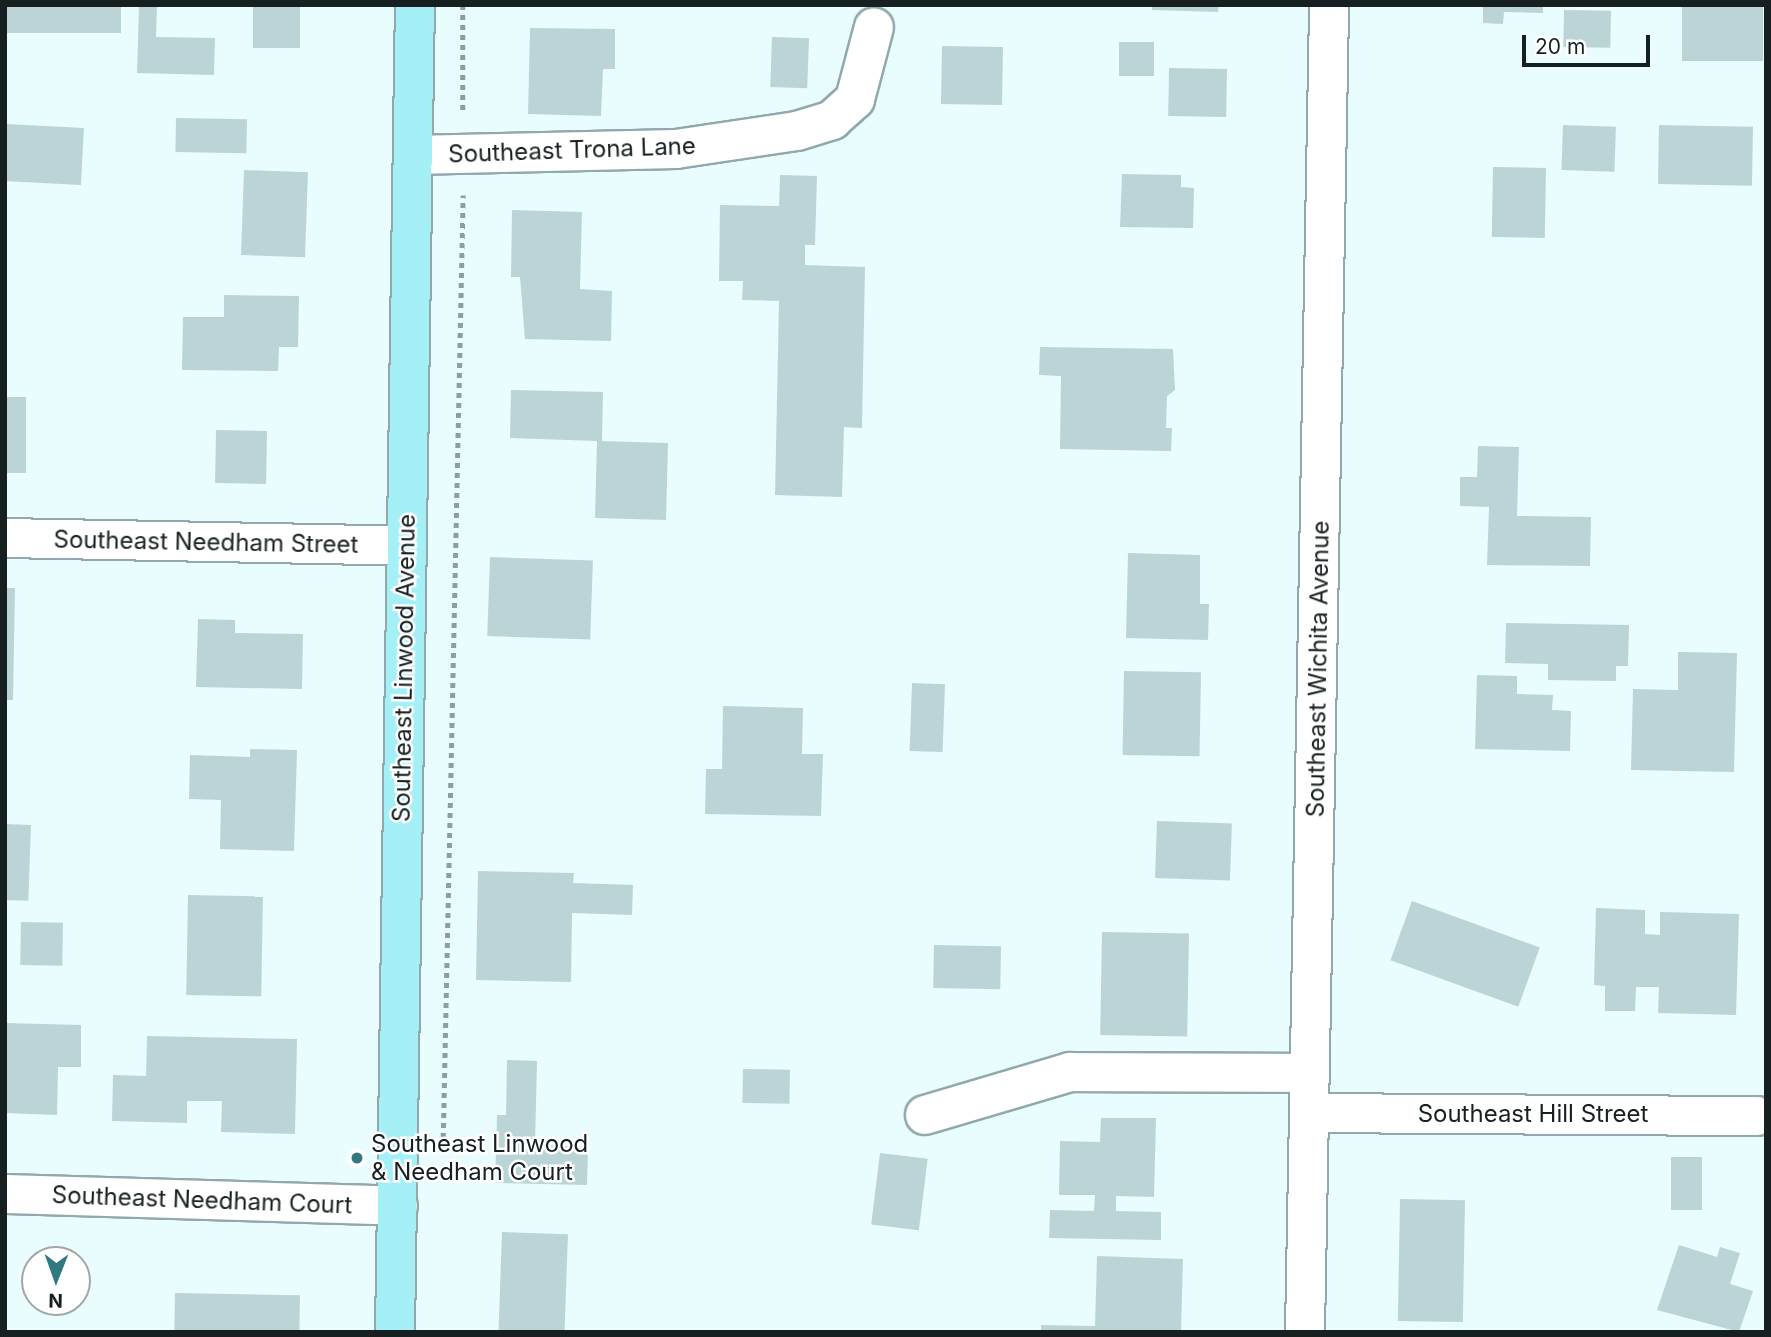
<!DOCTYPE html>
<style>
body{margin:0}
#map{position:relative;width:1771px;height:1337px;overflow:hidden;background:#e9fdff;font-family:Inter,sans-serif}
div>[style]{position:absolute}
.building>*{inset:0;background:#bbd4d6;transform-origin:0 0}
.path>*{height:4.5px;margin-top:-2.25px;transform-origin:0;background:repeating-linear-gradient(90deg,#8e9d9f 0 5px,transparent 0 10px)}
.roads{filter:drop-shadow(2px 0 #91a9ac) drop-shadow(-2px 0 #91a9ac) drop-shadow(0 2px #91a9ac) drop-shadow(0 -2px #91a9ac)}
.minor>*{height:38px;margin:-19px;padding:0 19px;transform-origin:19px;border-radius:19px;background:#fff}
.major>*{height:38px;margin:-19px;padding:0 19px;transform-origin:19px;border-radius:19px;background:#a5eff7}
.dots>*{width:19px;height:19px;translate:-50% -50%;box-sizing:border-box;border:4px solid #fff;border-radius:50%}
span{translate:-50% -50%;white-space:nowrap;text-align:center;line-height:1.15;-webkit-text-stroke:5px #fff;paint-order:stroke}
.street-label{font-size:24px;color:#172021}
.poi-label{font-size:24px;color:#172021}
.left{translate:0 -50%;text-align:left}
.frame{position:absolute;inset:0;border:7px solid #172021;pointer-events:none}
.north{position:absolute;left:21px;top:1246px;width:70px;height:70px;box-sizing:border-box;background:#fff;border:2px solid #a2a6a6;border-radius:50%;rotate:181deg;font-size:19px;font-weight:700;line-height:28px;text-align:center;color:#172021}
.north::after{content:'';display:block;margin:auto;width:24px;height:32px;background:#317980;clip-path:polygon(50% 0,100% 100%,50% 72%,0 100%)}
.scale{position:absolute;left:1522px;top:35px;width:128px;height:32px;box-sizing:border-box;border:4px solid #172021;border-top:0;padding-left:9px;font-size:21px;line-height:24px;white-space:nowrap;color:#172021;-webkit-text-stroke:5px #fff;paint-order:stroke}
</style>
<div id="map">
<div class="building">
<div style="left:5px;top:5px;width:116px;height:28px"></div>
<div style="left:253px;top:5px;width:47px;height:43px"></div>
<div style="clip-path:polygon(1152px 5px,1219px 5px,1218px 12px,1152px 10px)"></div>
<div style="clip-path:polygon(1483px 5px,1543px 5px,1543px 13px,1504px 12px,1503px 24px,1483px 23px)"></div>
<div style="left:1682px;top:5px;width:81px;height:56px"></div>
<div style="clip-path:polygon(139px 6px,157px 6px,156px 37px,215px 38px,214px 75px,137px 73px)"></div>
<div style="left:1564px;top:10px;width:47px;height:37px;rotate:1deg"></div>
<div style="clip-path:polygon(530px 28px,615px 29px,615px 69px,603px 69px,601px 116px,528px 114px)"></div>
<div style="left:772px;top:37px;width:37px;height:50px;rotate:2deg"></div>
<div style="left:1119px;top:42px;width:35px;height:34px"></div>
<div style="left:942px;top:46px;width:61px;height:58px;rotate:1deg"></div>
<div style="left:1169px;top:68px;width:58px;height:48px;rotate:1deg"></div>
<div style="left:176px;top:118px;width:71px;height:34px;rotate:1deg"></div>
<div style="left:6px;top:124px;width:78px;height:57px;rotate:3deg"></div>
<div style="left:1563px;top:125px;width:53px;height:45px;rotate:2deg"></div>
<div style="left:1659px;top:125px;width:94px;height:59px;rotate:1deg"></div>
<div style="left:1493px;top:167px;width:53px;height:70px;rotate:1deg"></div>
<div style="left:244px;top:170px;width:64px;height:85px;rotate:2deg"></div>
<div style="clip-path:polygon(1122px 174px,1181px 175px,1181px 187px,1194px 188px,1193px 228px,1120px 227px)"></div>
<div style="clip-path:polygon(780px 175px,817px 176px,815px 245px,805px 245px,805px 265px,865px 267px,862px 428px,844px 427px,842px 497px,775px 495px,779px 301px,742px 300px,743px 281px,719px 281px,720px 205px,779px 206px)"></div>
<div style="clip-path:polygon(512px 210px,582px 212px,580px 289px,612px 291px,611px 341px,525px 339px,520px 277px,511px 277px)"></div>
<div style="clip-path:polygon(224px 295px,299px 296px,298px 347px,279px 347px,278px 371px,182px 370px,183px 317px,224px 317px)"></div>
<div style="clip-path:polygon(1040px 347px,1173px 349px,1175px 390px,1167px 396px,1166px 428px,1172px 428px,1171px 451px,1060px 449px,1061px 376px,1039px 375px)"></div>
<div style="clip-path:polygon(511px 390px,603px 392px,602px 441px,668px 443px,666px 520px,595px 518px,597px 441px,510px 438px)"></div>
<div style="left:5px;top:397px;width:21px;height:76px"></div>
<div style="left:216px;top:430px;width:51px;height:53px;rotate:1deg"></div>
<div style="clip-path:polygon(1478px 446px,1519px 447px,1517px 516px,1591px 517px,1590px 566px,1487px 565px,1489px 507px,1460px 506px,1460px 477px,1477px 477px)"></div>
<div style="clip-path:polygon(1128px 553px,1200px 555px,1200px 604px,1209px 604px,1208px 640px,1126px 638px)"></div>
<div style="left:490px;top:557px;width:103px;height:79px;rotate:2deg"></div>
<div style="clip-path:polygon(5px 588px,15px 588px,13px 700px,5px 700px)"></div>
<div style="clip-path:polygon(198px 619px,235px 620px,235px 633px,303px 634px,302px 689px,196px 687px)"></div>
<div style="clip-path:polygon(1506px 623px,1629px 625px,1628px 666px,1616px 666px,1616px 681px,1548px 680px,1548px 664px,1505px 663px)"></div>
<div style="clip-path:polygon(1678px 652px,1737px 653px,1734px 772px,1631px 770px,1633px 689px,1678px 690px)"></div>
<div style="left:1124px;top:671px;width:77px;height:84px;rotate:1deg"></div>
<div style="clip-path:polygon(1477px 675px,1517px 676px,1517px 694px,1553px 695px,1552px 710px,1571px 711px,1570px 751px,1475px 749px)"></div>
<div style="left:912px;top:683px;width:33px;height:68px;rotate:2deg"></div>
<div style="clip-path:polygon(723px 706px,803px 708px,802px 754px,823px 754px,821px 816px,705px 814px,706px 769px,722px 769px)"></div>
<div style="clip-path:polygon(250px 749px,297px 750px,294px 851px,220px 849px,221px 800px,189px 799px,190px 755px,250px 757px)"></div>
<div style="left:1157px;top:821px;width:75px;height:57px;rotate:2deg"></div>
<div style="left:5px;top:824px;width:26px;height:76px;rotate:2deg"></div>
<div style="clip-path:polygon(478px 871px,574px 873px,573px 883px,633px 885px,632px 915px,572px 913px,571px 982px,476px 980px)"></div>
<div style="left:188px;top:895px;width:75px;height:100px;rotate:1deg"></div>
<div style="left:1412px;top:901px;width:136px;height:63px;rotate:20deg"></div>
<div style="clip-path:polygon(1596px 908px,1645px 910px,1645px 934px,1660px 935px,1660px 912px,1739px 914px,1736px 1015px,1658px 1013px,1659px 987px,1636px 987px,1635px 1011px,1605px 1011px,1605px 986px,1594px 985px)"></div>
<div style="left:21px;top:922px;width:42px;height:43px;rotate:1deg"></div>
<div style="left:1102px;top:932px;width:87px;height:103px;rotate:1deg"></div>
<div style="left:934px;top:945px;width:67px;height:43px;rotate:1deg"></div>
<div style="clip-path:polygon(5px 1023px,81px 1025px,81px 1067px,58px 1067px,57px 1115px,5px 1113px)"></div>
<div style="clip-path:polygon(147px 1036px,297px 1039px,295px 1134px,221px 1132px,222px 1101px,187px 1101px,187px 1123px,112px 1121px,113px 1075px,146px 1076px)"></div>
<div style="clip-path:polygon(507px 1060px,537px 1061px,535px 1145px,588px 1147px,587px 1185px,495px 1183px,497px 1115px,506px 1115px)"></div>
<div style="left:743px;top:1069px;width:47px;height:34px;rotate:1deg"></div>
<div style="clip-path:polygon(1101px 1118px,1156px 1118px,1154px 1197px,1116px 1196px,1116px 1211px,1161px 1212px,1161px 1240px,1049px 1238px,1050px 1210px,1094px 1211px,1095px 1195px,1059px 1195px,1060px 1141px,1100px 1142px)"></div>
<div style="left:880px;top:1153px;width:48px;height:72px;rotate:7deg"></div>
<div style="left:1671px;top:1157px;width:31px;height:53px"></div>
<div style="left:1400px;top:1199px;width:65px;height:122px;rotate:1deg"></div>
<div style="left:502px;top:1232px;width:66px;height:100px;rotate:2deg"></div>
<div style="clip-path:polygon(1679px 1245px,1717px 1257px,1720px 1247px,1740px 1253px,1730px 1284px,1753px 1291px,1739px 1332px,1657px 1310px)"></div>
<div style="clip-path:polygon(1097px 1256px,1183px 1259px,1181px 1332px,1041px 1332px,1041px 1325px,1095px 1326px)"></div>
<div style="left:175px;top:1293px;width:125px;height:39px;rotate:1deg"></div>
</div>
<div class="path">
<div style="left:463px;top:5px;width:108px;rotate:90deg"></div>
<div style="left:443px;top:1138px;width:943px;rotate:-88.79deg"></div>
</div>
<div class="roads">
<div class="minor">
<div style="left:413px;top:155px;width:263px;rotate:-1.3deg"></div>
<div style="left:676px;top:149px;width:122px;rotate:-8.5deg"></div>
<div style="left:797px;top:131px;width:37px;rotate:-17deg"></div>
<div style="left:832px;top:120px;width:31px;rotate:-42deg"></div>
<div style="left:855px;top:99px;width:74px;rotate:-75.2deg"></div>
<div style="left:5px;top:538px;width:401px;rotate:1.1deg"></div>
<div style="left:1309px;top:1113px;width:448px;rotate:0.4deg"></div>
<div style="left:925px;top:1115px;width:151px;rotate:-16.5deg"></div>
<div style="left:1070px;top:1072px;width:240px;rotate:0.2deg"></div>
<div style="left:5px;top:1194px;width:393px;rotate:1.7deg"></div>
<div style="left:1305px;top:1332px;width:1327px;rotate:-88.96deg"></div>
</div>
<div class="major">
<div style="left:395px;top:1332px;width:1327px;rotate:-89.14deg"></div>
</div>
</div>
<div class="dots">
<div style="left:357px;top:1158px;background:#317980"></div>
</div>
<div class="street-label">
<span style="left:572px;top:150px;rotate:-2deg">Southeast Trona Lane</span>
<span style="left:206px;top:542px;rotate:1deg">Southeast Needham Street</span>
<span style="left:404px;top:668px;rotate:-89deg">Southeast Linwood Avenue</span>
<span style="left:1318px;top:669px;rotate:-89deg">Southeast Wichita Avenue</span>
<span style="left:1533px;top:1114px">Southeast Hill Street</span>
<span style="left:202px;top:1200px;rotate:2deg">Southeast Needham Court</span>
</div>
<div class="poi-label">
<span class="left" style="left:371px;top:1158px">Southeast Linwood<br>&amp; Needham Court</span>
</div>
<div class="frame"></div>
<div class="north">N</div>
<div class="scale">20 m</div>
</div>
